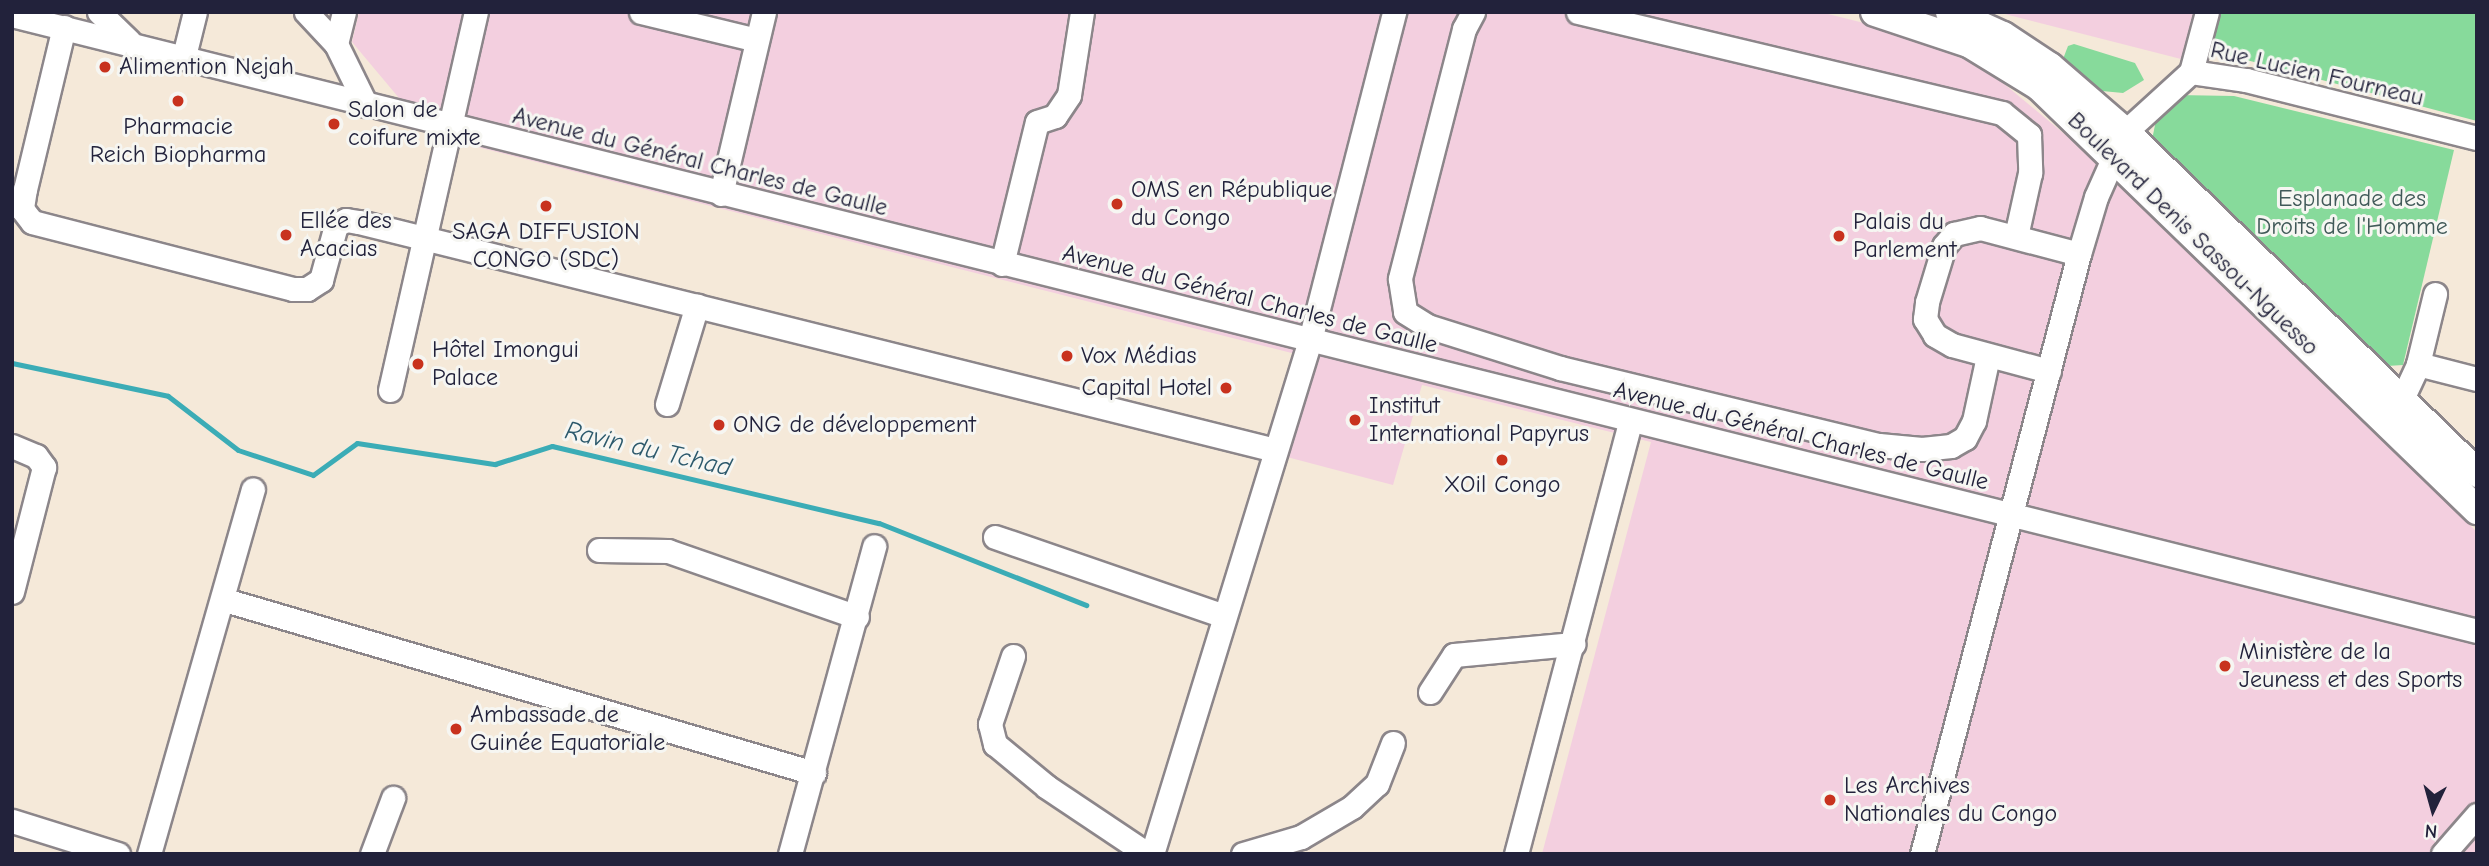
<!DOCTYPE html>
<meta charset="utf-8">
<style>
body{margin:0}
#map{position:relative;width:2489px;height:866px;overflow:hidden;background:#f5e9d9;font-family:"Comic Neue",sans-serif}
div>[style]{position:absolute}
.built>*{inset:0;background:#f3cfdf}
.green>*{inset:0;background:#87da9b}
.stream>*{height:5px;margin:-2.5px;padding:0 2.5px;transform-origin:2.5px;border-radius:2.5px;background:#3bacb6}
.roads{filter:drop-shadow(2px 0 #8c868a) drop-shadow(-2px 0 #8c868a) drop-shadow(0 2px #8c868a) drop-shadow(0 -2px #8c868a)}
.minor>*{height:23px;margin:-11.5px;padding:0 11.5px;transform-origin:11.5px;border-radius:11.5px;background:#fff}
.major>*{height:28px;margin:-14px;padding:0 14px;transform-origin:14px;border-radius:14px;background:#fff}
.dots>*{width:19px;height:19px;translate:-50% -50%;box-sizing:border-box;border:4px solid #f6f6f2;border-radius:50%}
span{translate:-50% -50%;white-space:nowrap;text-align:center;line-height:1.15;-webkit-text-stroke:6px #f6f6f2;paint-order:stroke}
.poi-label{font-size:24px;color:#22223b}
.left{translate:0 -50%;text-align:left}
.right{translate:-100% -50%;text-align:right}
.street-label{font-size:24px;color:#22223b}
.park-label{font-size:24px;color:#405958}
.water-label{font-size:26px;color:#2c596c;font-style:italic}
.frame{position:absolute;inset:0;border:14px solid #22223b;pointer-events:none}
.north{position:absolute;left:2398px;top:775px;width:70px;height:70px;-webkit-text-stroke:5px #f6f6f2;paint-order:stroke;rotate:185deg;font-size:19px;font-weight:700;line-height:28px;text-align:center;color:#22223b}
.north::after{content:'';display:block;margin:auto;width:24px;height:32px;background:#22223b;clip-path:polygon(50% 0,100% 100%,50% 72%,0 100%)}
</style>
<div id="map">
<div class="built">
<div style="clip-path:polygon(359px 12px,1820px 12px,1896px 31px,1985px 68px,2068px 137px,2477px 532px,2477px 854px,1542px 854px,1651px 442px,1422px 385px,1393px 485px,1287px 457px,1319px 360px,430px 135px,352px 42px)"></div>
<div style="clip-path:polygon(1997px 12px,2194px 12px,2181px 59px)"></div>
</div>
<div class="green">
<div style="clip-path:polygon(2214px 12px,2477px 12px,2477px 121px,2205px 49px)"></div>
<div style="clip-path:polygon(2074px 44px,2135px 63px,2144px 80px,2123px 93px,2102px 91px,2063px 59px,2068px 46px)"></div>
<div style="clip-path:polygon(2177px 95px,2234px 96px,2454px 150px,2403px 365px,2387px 366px,2152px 140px,2156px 120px)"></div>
</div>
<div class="stream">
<div style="left:12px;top:363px;width:159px;rotate:11.9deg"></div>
<div style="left:168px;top:396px;width:88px;rotate:37.6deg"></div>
<div style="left:238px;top:450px;width:79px;rotate:18.4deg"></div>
<div style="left:313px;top:475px;width:54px;rotate:-36deg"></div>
<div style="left:357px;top:443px;width:140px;rotate:8.7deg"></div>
<div style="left:495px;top:464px;width:60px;rotate:-17.5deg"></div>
<div style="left:552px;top:446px;width:336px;rotate:13.3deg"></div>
<div style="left:879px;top:523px;width:223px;rotate:21.6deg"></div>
</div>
<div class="roads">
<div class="minor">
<div style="left:99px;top:12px;width:42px;rotate:44deg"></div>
<div style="left:306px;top:12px;width:44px;rotate:46.8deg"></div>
<div style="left:336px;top:44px;width:68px;rotate:63.8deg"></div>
<div style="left:641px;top:12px;width:119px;rotate:13.6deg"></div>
<div style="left:1473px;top:12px;width:19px;rotate:118deg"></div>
<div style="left:1464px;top:29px;width:258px;rotate:104.4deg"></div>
<div style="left:1400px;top:279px;width:33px;rotate:81deg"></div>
<div style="left:1405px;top:312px;width:26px;rotate:32deg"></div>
<div style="left:1427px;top:326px;width:139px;rotate:17.5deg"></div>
<div style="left:1560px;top:368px;width:328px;rotate:13.6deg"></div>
<div style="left:1879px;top:445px;width:43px;rotate:5.3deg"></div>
<div style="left:1922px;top:449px;width:29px;rotate:-6deg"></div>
<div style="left:1951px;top:446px;width:16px;rotate:-30deg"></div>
<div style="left:1965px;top:438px;width:19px;rotate:-62deg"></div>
<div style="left:1974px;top:421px;width:66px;rotate:-77.8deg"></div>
<div style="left:1578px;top:12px;width:436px;rotate:13.4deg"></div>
<div style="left:2002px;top:113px;width:35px;rotate:39deg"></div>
<div style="left:2029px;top:135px;width:38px;rotate:88deg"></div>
<div style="left:2030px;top:173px;width:65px;rotate:102.5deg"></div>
<div style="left:12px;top:15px;width:2541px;rotate:14.03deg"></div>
<div style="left:64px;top:27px;width:167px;rotate:103.5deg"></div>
<div style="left:25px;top:189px;width:20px;rotate:99deg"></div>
<div style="left:22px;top:209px;width:16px;rotate:52deg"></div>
<div style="left:32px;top:222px;width:269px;rotate:14.4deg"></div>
<div style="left:293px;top:289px;width:14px"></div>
<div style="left:307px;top:289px;width:17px;rotate:-33deg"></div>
<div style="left:321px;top:280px;width:57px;rotate:-74.7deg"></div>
<div style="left:336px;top:225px;width:11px;rotate:-27deg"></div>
<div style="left:346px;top:220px;width:13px;rotate:9deg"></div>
<div style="left:359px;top:222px;width:944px;rotate:13.98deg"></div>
<div style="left:336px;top:44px;width:33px;rotate:-76deg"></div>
<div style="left:184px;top:56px;width:45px;rotate:-76deg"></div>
<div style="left:2191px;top:72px;width:62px;rotate:-75.1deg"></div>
<div style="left:721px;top:194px;width:187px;rotate:-76.7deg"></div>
<div style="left:1002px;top:264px;width:146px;rotate:-76.2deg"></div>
<div style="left:1037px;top:122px;width:19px;rotate:-18deg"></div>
<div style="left:1055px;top:116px;width:25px;rotate:-56deg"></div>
<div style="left:1069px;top:95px;width:84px;rotate:-81.1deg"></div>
<div style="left:2418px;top:364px;width:61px;rotate:14.3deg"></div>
<div style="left:2049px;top:371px;width:100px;rotate:-165deg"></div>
<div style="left:1952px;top:345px;width:20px;rotate:-150deg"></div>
<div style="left:1935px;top:335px;width:19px;rotate:-122deg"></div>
<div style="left:1925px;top:319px;width:17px;rotate:-83deg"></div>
<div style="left:1927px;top:302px;width:59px;rotate:-73.1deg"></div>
<div style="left:1944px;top:246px;width:16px;rotate:-50deg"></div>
<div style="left:1954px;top:234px;width:27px;rotate:-13deg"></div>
<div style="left:1980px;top:228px;width:102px;rotate:14.7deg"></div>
<div style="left:390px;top:390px;width:388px;rotate:-77.2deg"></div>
<div style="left:2402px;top:399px;width:38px;rotate:-65deg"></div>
<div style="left:2418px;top:364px;width:72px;rotate:-76.3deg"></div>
<div style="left:667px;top:404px;width:103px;rotate:-73.1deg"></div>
<div style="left:12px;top:446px;width:26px;rotate:23deg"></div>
<div style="left:36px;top:456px;width:14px;rotate:54deg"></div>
<div style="left:44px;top:467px;width:129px;rotate:104.4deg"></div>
<div style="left:995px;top:537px;width:242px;rotate:19deg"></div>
<div style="left:599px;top:550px;width:69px;rotate:0.8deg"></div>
<div style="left:668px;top:551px;width:200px;rotate:19.2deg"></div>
<div style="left:225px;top:600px;width:614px;rotate:16.37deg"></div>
<div style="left:1013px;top:656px;width:72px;rotate:108.7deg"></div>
<div style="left:990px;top:724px;width:21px;rotate:76deg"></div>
<div style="left:995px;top:744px;width:67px;rotate:39.6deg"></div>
<div style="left:1047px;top:787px;width:120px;rotate:33.8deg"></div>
<div style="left:1430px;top:692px;width:44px;rotate:-57deg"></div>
<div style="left:1454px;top:655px;width:120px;rotate:-5.3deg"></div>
<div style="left:12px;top:821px;width:111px;rotate:17.3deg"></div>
<div style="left:149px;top:854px;width:379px;rotate:-74.1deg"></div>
<div style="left:372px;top:854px;width:60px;rotate:-69.4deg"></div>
<div style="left:790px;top:854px;width:319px;rotate:-74.7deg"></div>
<div style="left:1152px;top:854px;width:538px;rotate:-72.91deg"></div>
<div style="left:1310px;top:340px;width:339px;rotate:-75.6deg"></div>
<div style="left:1243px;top:854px;width:60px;rotate:-16.3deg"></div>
<div style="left:1301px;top:837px;width:59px;rotate:-30.5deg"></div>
<div style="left:1352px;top:807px;width:34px;rotate:-43deg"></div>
<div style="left:1377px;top:784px;width:44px;rotate:-68.7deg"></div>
<div style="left:1516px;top:854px;width:448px;rotate:-75.2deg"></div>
<div style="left:1922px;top:854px;width:620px;rotate:-75.34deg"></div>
<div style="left:2079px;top:254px;width:59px;rotate:-73.4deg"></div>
<div style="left:2096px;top:197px;width:71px;rotate:-66deg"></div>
<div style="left:2125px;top:132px;width:89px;rotate:-42.3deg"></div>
<div style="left:2191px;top:72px;width:56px;rotate:8.3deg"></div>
<div style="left:2246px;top:80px;width:238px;rotate:14.1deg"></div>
<div style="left:2443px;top:854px;width:52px;rotate:-48.9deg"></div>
</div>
<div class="major">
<div style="left:1875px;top:12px;width:99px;rotate:18.3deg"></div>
<div style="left:1969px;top:43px;width:82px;rotate:31.6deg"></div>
<div style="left:2039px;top:86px;width:610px;rotate:44.07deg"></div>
<div style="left:1950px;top:12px;width:58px;rotate:24.4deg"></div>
<div style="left:2003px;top:36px;width:56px;rotate:33.4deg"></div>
<div style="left:2050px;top:67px;width:99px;rotate:40.9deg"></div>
<div style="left:2125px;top:132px;width:490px;rotate:44.1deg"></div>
</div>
</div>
<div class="dots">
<div style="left:105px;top:67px;background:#c8321e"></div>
<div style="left:178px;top:101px;background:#c8321e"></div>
<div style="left:334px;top:124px;background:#c8321e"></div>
<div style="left:1117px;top:204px;background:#c8321e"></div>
<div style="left:546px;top:206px;background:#c8321e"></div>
<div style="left:286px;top:235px;background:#c8321e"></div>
<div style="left:1839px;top:236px;background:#c8321e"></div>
<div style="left:1067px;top:356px;background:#c8321e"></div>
<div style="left:418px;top:364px;background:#c8321e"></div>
<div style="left:1226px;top:388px;background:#c8321e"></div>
<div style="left:1355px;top:420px;background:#c8321e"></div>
<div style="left:719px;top:425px;background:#c8321e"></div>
<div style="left:1502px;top:460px;background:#c8321e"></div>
<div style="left:2225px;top:666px;background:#c8321e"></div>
<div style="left:456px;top:729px;background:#c8321e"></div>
<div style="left:1830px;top:800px;background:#c8321e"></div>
</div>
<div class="poi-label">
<span class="left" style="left:119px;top:67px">Alimention Nejah</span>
<span class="left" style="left:348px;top:124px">Salon de<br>coifure mixte</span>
<span style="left:178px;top:141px">Pharmacie<br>Reich Biopharma</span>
<span class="left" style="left:1131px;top:204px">OMS en République<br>du Congo</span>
<span class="left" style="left:300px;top:235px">Ellée des<br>Acacias</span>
<span class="left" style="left:1853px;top:236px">Palais du<br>Parlement</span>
<span style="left:546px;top:246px">SAGA DIFFUSION<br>CONGO (SDC)</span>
<span class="left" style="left:432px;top:364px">Hôtel Imongui<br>Palace</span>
<span class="left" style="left:1081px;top:356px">Vox Médias</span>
<span class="right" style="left:1212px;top:388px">Capital Hotel</span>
<span class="left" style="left:1369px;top:420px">Institut<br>International Papyrus</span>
<span class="left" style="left:733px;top:425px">ONG de développement</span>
<span style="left:1502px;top:485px">XOil Congo</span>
<span class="left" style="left:2239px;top:666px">Ministère de la<br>Jeuness et des Sports</span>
<span class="left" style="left:470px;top:729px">Ambassade de<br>Guinée Equatoriale</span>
<span class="left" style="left:1844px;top:800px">Les Archives<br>Nationales du Congo</span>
</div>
<div class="street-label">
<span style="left:2317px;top:74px;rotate:13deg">Rue Lucien Fourneau</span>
<span style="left:700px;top:162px;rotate:14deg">Avenue du Général Charles de Gaulle</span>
<span style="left:2193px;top:234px;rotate:44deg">Boulevard Denis Sassou-Nguesso</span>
<span style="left:1250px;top:299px;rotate:14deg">Avenue du Général Charles de Gaulle</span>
<span style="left:1801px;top:436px;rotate:14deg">Avenue du Général Charles de Gaulle</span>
</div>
<div class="park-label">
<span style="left:2352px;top:213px">Esplanade des<br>Droits de l'Homme</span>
</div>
<div class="water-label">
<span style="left:648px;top:450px;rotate:13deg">Ravin du Tchad</span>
</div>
<div class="frame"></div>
<div class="north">N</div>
</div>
